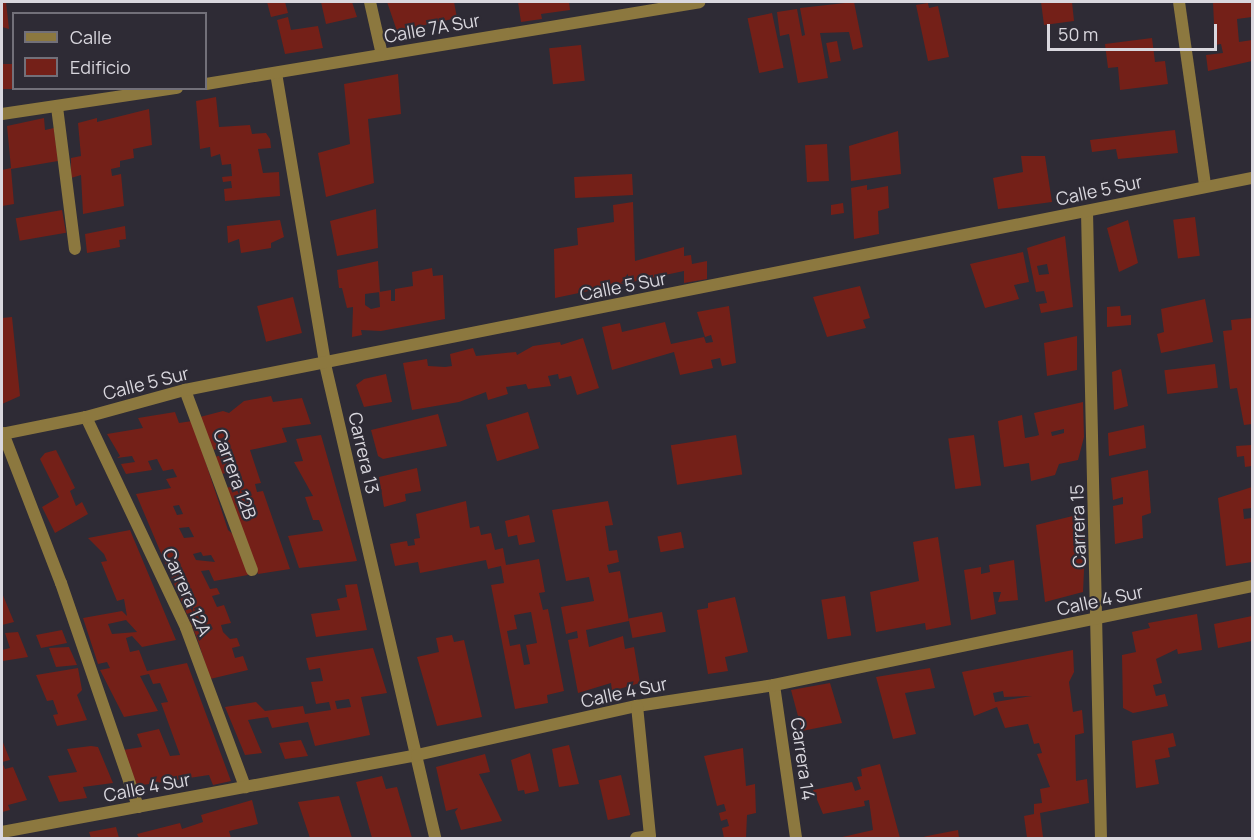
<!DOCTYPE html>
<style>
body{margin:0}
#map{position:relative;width:1254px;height:840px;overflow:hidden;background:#2e2b35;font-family:Manrope,sans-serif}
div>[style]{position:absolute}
.building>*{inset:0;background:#742018;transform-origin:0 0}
.minor>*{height:12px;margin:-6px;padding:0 6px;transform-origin:6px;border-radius:6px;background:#8c783f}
span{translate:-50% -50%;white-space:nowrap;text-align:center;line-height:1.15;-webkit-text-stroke:4.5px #2e2b35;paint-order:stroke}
.street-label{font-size:18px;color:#d9d7de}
.frame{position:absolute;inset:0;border:3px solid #d9d7de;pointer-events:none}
.legend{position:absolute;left:12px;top:12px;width:195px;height:78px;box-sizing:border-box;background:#2e2b35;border:2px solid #727079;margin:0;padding:8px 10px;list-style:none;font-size:18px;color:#d9d7de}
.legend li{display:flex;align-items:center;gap:12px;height:30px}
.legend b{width:30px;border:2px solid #727079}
.scale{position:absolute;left:1047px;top:24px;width:170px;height:27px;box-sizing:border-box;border:3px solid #d9d7de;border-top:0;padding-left:8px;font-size:18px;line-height:21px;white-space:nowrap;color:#d9d7de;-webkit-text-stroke:4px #2e2b35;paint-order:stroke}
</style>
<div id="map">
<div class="building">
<div style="clip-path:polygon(2px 2px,6px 2px,9px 29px,2px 27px)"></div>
<div style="clip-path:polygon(267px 2px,285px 2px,288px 13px,271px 17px)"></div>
<div style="clip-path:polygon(321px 2px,352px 2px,357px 17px,326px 24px)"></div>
<div style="clip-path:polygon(387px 2px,454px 2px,457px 18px,397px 31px)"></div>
<div style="clip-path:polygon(518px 2px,569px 2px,570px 10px,541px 14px,542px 19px,521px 22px)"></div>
<div style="clip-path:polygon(854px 2px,863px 47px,853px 50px,849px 32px,820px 33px,828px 78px,798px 83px,789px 34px,780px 36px,777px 12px,797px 9px,802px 36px,805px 35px,800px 8px)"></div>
<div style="clip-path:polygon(1041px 2px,1072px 2px,1074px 21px,1044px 25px)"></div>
<div style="clip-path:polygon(1213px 2px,1252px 2px,1252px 17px,1237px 19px,1239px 42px,1252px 40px,1252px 61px,1208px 71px,1206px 55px,1223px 53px,1221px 44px,1215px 45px)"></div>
<div style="clip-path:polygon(928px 3px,929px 8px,938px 6px,949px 57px,928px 61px,916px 5px)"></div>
<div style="left:772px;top:13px;width:56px;height:25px;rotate:78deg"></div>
<div style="clip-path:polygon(288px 17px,291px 30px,318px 26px,323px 48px,285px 54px,277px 20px)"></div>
<div style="clip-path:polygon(1152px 38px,1155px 62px,1165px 61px,1168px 84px,1120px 90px,1118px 67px,1108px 68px,1105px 44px)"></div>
<div style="left:837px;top:41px;width:20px;height:11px;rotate:79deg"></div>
<div style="left:581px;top:45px;width:36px;height:32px;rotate:84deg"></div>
<div style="left:14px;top:64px;width:25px;height:12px;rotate:90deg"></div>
<div style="clip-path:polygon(398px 74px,401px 114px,368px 119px,374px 183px,326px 197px,318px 153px,350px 144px,344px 84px)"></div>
<div style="clip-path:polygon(216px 97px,219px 127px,250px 125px,252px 134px,266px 133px,270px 139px,271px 148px,258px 149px,263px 173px,279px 172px,280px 196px,225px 201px,224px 189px,232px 188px,231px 181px,223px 182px,222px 177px,232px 176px,231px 164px,222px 165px,220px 154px,211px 157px,210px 147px,200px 149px,199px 135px,196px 101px)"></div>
<div style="clip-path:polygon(149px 109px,152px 145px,133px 149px,134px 158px,120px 161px,120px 167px,111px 169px,112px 176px,121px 174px,124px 206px,83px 214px,81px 175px,71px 178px,71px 158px,81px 156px,78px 123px,97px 118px,97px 122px)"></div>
<div style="clip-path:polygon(44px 118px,45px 130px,54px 128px,58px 161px,11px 169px,14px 204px,2px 206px,2px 170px,11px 168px,7px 126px)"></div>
<div style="clip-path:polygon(1175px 130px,1178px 153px,1118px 159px,1116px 149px,1092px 152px,1090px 140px)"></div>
<div style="clip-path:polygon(898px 131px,901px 174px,851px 181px,849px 146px)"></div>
<div style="left:827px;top:144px;width:37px;height:22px;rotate:87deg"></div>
<div style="clip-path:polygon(1021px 156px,1045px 156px,1052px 202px,998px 209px,993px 178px,1023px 172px)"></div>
<div style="left:632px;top:174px;width:21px;height:58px;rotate:87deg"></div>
<div style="clip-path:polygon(867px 185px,867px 190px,888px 186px,889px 208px,878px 211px,879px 234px,854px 239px,851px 188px)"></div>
<div style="clip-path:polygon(633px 202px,635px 261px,684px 247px,684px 256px,691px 255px,692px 264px,707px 261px,707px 279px,684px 283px,684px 271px,555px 298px,554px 249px,578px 245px,577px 228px,614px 222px,613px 205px)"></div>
<div style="clip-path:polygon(843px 203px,844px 213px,831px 215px,831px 205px)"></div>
<div style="clip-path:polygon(376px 209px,378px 248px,337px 256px,330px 221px)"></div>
<div style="left:62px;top:210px;width:23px;height:47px;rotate:80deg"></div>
<div style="left:1195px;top:217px;width:39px;height:22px;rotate:83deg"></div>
<div style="clip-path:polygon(280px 220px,284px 237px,271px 243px,271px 248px,241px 253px,239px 239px,228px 243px,227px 226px)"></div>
<div style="clip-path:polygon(1128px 220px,1138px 263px,1119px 272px,1107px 228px)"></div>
<div style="clip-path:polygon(125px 226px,126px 239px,119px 240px,120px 247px,87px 253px,85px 234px)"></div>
<div style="clip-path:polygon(evenodd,1065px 236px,1073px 307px,1041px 313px,1039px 304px,1047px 303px,1044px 291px,1036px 292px,1027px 248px,1065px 236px,1047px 264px,1049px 274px,1039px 275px,1037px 266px,1047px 264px)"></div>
<div style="clip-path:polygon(1023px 252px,1029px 282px,1014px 285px,1019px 299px,985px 308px,970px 264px)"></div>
<div style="clip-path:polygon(378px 261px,380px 292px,365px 294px,365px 305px,371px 309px,380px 307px,379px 292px,391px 290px,391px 301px,395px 301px,395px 289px,413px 286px,412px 272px,432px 268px,433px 276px,443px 275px,445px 319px,381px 331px,361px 330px,362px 335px,352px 337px,353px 307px,347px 308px,342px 288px,339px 288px,337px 270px)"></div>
<div style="clip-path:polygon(860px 286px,870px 318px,863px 320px,866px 328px,827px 337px,813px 297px)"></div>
<div style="left:293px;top:297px;width:37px;height:37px;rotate:76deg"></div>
<div style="clip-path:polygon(1205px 299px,1213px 342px,1161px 353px,1157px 334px,1164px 332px,1161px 309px)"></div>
<div style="clip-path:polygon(729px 306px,736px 363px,722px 366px,720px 358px,711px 360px,713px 368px,680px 375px,674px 352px,612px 370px,602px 327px,620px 323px,622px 332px,665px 322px,671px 344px,704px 337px,706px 343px,713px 342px,711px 335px,705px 337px,697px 312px)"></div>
<div style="clip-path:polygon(1120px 306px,1121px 316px,1131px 315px,1131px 325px,1107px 327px,1107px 307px)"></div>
<div style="clip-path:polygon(12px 317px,20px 396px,2px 404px,2px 318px)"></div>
<div style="clip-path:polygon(1252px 318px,1252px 424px,1244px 425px,1237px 388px,1230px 389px,1223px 331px,1232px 330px,1231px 320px)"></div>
<div style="clip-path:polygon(1077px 336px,1077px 370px,1047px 376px,1044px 343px)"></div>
<div style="clip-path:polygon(583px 338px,599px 388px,577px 395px,571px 376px,559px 379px,558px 374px,548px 376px,551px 386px,528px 389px,526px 384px,506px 387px,508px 394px,488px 400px,486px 392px,459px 402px,412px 410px,403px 363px,427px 359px,428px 366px,445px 367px,452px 366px,450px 354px,473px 348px,476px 356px,516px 352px,517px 355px,533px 346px,560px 342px,561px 345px)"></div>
<div style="left:1215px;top:364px;width:24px;height:51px;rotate:83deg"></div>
<div style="clip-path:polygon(1121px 369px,1128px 406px,1114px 410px,1112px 372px)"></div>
<div style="clip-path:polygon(386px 374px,392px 402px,364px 407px,356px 385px,364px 379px)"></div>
<div style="clip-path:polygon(271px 396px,273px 402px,302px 398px,311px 424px,282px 428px,287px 442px,250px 450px,261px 483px,255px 484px,257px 492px,263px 491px,290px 569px,258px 574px,225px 488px,237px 486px,234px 472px,220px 474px,214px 457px,231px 453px,229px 447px,212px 450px,200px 417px,223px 411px,229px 413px,244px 401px)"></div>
<div style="clip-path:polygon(evenodd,1083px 402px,1084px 437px,1078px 460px,1059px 464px,1055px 475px,1031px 481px,1029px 463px,1004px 467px,998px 421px,1022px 415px,1025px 438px,1036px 436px,1039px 435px,1034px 413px,1083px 402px,1064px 429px,1064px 433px,1052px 436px,1051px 432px,1064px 429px)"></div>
<div style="clip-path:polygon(evenodd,175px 412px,179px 423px,192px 421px,228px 530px,235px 536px,248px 575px,214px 581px,209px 570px,201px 571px,210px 589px,217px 588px,220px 594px,212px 596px,217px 607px,224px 605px,231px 623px,221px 625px,223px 632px,230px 639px,237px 638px,240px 646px,232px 648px,235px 658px,243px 656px,248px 670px,210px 679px,197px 638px,136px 494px,171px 488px,166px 479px,177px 477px,173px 469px,163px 471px,157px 459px,148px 461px,152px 470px,126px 474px,121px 464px,135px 462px,132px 456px,117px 458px,120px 456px,107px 434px,143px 428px,138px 418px,175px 412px,179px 505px,183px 514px,177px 515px,173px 506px,179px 505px,175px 412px,189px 527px,194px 537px,184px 538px,179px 528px,189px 527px,175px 412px,201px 552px,203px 556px,211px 555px,215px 562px,196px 560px,193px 554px,201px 552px)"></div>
<div style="left:528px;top:412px;width:38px;height:44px;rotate:73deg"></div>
<div style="clip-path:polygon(438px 414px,447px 446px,383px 459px,378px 456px,371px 430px)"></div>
<div style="clip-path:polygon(1144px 425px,1146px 448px,1109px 456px,1108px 433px)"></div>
<div style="clip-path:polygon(321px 435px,357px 561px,299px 568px,288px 536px,323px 531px,319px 520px,313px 520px,305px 497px,313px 496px,294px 462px,303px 461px,296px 439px)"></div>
<div style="left:736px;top:435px;width:40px;height:66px;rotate:81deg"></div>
<div style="left:974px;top:435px;width:51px;height:26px;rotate:82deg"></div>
<div style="clip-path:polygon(1252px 445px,1252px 466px,1245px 467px,1244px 456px,1237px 457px,1236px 446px)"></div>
<div style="clip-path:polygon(56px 450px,75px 488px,70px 491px,76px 506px,82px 502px,88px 514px,55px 533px,42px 507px,59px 497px,40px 459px,45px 453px)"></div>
<div style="clip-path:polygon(417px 468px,421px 491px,405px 494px,406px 501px,384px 507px,379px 477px)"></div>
<div style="clip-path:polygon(1148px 470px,1151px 513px,1142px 516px,1143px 538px,1115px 544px,1113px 506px,1123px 504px,1123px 497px,1113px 500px,1111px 478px)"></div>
<div style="clip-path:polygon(1252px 487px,1252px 508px,1243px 509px,1244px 519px,1252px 518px,1252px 562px,1226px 566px,1218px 498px)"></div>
<div style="clip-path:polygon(evenodd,466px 501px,470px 528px,479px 526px,481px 535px,491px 533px,495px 550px,503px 548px,506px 565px,539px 559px,545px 592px,539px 593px,543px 610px,548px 609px,564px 691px,547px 695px,548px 703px,515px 709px,491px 585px,504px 583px,501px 566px,488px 569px,486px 560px,420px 573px,418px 562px,395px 566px,390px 544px,407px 541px,408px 546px,415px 545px,414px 539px,420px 538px,416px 514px,466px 501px,531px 612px,537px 643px,526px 645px,530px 664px,524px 665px,520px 644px,510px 646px,507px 631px,517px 629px,514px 615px,531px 612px)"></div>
<div style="clip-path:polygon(608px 501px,613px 525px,605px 526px,609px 551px,617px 550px,619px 562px,607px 565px,609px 573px,620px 571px,629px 621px,586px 630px,589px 647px,623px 636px,625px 649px,634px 647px,640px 683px,612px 691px,611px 683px,578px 693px,568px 640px,578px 638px,577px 631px,566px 634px,561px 607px,594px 601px,589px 577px,566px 581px,552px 510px)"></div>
<div style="clip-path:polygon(1081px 514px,1085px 548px,1083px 592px,1045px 602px,1036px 525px)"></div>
<div style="clip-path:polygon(529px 515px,535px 542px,519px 545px,517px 535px,508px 537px,505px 521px)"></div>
<div style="clip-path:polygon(evenodd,130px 530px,176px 640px,142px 647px,132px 636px,126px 638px,130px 652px,139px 650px,147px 671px,187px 663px,231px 781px,213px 785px,209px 775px,136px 786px,123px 750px,142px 747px,137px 734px,159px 729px,170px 756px,180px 755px,161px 703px,168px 702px,160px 683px,153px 684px,149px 674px,140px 676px,158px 711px,124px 717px,100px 670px,110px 668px,107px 662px,98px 664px,83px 618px,122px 611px,127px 616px,124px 599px,117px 601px,101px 562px,107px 561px,104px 554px,88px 538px,130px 530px,126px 620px,137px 632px,112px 634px,108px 624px,126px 620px)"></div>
<div style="left:681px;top:532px;width:16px;height:24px;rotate:79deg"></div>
<div style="clip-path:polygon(938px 537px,951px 625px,926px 630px,925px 623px,876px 632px,870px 592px,919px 581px,913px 542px)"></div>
<div style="clip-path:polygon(1014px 560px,1018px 600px,998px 602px,1001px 592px,993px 592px,996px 614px,971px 620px,964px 570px,981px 567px,981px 574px,990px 572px,989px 565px)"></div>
<div style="clip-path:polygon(357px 584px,367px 630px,316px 637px,311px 614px,340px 610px,337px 599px,347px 597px,345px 585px)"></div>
<div style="clip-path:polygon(2px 593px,14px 622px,2px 625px)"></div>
<div style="left:845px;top:596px;width:40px;height:24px;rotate:81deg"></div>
<div style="clip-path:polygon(735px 597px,748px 652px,725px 657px,728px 671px,708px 674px,697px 610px,708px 608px,708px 603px)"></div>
<div style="left:662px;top:612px;width:20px;height:34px;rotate:79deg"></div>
<div style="clip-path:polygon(1197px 614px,1202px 650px,1178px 654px,1177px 649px,1156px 659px,1162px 683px,1153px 685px,1156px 696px,1165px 694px,1168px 706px,1133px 713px,1123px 708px,1122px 655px,1136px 652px,1132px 632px,1150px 628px,1148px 623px)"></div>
<div style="clip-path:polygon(1252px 616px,1252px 641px,1218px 648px,1214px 624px)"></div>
<div style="clip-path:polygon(62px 630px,67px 643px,41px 648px,36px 635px)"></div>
<div style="clip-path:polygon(18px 632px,28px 657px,3px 661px,2px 650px,10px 648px,5px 633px)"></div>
<div style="clip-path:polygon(452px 635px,454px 642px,464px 640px,482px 717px,437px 726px,417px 657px,439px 652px,436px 638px)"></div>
<div style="clip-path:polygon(69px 647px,77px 665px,56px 667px,49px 648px)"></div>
<div style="clip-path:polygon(evenodd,373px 648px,387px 693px,361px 697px,370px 735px,315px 746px,308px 722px,272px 728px,268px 717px,248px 720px,262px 753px,245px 755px,225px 707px,256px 702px,265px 711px,303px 706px,305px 714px,331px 710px,329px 702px,316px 704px,311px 682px,323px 681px,320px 668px,309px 670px,306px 658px,373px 648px,349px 699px,351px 707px,337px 709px,335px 701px,349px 699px)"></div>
<div style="clip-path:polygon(evenodd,1073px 650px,1074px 672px,1069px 682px,1073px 712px,1082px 710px,1084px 733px,1075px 735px,1076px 781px,1087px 779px,1089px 803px,1040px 813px,1043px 837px,1027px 838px,1024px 816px,1034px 814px,1034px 804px,1042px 803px,1040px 789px,1050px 787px,1037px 754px,1042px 753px,1039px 743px,1034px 744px,1028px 724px,1005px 728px,997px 707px,974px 716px,962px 672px,1073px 650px,1003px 691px,1004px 697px,1032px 696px,995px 702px,993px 693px,1003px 691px)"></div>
<div style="clip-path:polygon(78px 668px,82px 690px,77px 695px,87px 720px,57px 726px,53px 715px,58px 714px,53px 700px,47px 701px,36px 675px)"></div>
<div style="clip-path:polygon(930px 668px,935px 688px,905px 693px,916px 734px,893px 739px,876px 677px)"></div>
<div style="clip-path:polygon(830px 683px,842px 723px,802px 731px,791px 690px)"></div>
<div style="clip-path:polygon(1173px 733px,1176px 746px,1168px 748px,1170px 757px,1155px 760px,1159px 784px,1136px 788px,1132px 741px)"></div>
<div style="clip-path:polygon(2px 740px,10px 760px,2px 762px,5px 769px,13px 767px,27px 800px,8px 805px,10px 810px,2px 812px)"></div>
<div style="clip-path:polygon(301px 740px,308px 756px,285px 759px,279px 743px)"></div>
<div style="clip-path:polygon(569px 745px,579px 784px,559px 787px,552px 749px)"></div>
<div style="clip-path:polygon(91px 746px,98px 747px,113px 783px,83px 787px,87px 798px,59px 802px,48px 776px,77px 772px,67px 749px)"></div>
<div style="clip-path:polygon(743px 748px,746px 786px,755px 784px,756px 813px,747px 815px,746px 838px,724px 838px,722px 828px,729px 826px,727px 819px,721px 821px,719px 813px,726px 811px,724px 804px,717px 806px,704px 756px)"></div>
<div style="clip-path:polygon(530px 753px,539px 791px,525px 794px,524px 790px,518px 791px,511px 760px)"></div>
<div style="clip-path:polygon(485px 754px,490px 772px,479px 774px,502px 821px,461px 830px,455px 812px,458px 808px,446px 811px,436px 767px)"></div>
<div style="clip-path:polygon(880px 764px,900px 838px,838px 838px,873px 830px,869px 800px,864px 801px,865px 806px,823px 814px,813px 790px,852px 782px,855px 791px,861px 789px,857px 777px,862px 776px,861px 769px)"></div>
<div style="left:621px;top:775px;width:41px;height:23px;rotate:77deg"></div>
<div style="clip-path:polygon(382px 776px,386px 789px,397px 787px,412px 838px,372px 838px,356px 782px)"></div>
<div style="clip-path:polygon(339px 796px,352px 838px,310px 838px,298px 802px)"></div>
<div style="clip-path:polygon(252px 800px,258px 824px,229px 831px,231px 838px,139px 838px,137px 834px,180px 823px,182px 829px,203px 822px,201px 815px)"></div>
<div style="clip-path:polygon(116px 827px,119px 838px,91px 838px,89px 832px)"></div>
<div style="clip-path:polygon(958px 830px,959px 838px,920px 838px,927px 836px)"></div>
</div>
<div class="minor">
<div style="left:370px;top:2px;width:54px;rotate:77.2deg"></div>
<div style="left:1179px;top:2px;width:185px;rotate:81.9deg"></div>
<div style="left:276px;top:73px;width:295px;rotate:80.4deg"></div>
<div style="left:325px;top:364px;width:487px;rotate:76.9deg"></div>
<div style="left:206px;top:84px;width:500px;rotate:-9.4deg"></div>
<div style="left:57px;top:107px;width:143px;rotate:82.8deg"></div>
<div style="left:2px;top:114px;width:177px;rotate:-8.5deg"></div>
<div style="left:1087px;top:212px;width:626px;rotate:88.72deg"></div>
<div style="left:185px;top:390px;width:192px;rotate:69.6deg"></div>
<div style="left:86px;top:417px;width:233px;rotate:64.6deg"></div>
<div style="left:186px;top:628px;width:170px;rotate:69.6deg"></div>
<div style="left:3px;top:433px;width:161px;rotate:68.9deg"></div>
<div style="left:61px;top:583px;width:237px;rotate:71deg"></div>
<div style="left:2px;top:434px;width:86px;rotate:-11.4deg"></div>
<div style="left:86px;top:417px;width:103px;rotate:-15.3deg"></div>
<div style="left:185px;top:390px;width:1088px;rotate:-11.24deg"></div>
<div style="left:774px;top:685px;width:155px;rotate:81.8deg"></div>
<div style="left:2px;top:832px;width:422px;rotate:-10.5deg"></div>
<div style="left:417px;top:755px;width:225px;rotate:-12.6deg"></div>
<div style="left:637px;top:706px;width:139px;rotate:-8.7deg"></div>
<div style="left:774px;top:685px;width:488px;rotate:-11.7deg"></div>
<div style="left:636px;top:838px;width:14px;rotate:-8deg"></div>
<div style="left:650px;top:836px;width:131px;rotate:-95.7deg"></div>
</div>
<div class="street-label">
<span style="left:432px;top:28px;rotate:-10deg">Calle 7A Sur</span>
<span style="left:1099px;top:190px;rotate:-12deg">Calle 5 Sur</span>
<span style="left:623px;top:286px;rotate:-11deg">Calle 5 Sur</span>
<span style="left:146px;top:383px;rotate:-14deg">Calle 5 Sur</span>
<span style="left:364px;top:453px;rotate:77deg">Carrera 13</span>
<span style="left:235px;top:474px;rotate:70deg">Carrera 12B</span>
<span style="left:1078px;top:526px;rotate:-92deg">Carrera 15</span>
<span style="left:187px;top:592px;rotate:66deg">Carrera 12A</span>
<span style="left:1100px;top:600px;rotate:-12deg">Calle 4 Sur</span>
<span style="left:624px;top:692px;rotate:-12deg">Calle 4 Sur</span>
<span style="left:803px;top:759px;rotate:82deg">Carrera 14</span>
<span style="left:147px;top:787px;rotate:-11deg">Calle 4 Sur</span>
</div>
<div class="frame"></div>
<ul class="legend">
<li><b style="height:8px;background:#8c783f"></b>Calle</li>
<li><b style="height:16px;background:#742018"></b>Edificio</li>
</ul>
<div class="scale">50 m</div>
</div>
